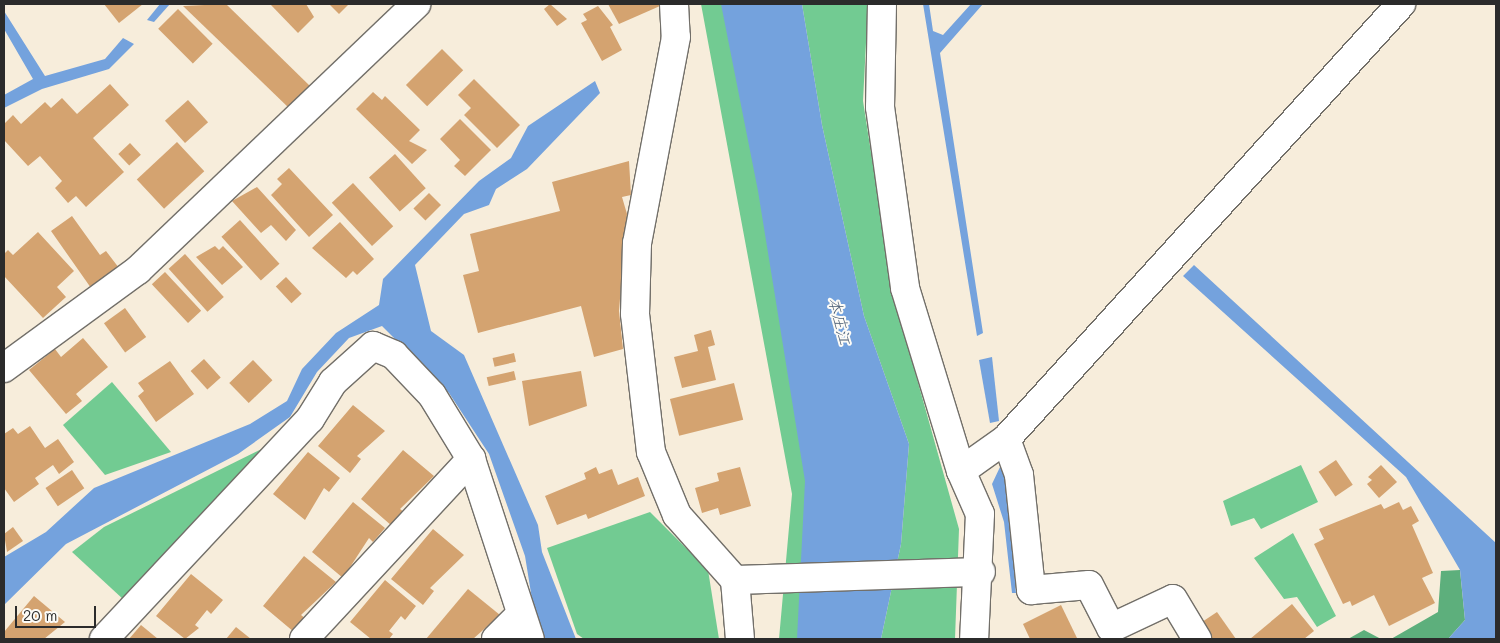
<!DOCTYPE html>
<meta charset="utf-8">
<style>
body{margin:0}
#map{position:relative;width:1500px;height:643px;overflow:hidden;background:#f7eddb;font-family:Mali,"Klee One",sans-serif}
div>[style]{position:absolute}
.green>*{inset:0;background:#72cb92}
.forest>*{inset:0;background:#5daf7c}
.water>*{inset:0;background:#74a2dd}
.building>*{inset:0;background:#d4a370;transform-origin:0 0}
.roads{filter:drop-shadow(1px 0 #726f69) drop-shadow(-1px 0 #726f69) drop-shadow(0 1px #726f69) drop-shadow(0 -1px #726f69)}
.minor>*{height:28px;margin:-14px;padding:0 14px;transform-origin:14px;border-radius:14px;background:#fff}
span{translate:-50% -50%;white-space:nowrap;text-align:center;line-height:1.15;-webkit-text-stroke:4px #fdfcf7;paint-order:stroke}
.water-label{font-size:16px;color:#485b72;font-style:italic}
.frame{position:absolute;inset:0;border:5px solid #2b2b2b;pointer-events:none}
.scale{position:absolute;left:15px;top:606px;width:81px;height:22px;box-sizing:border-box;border:2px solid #2b2b2b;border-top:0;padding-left:6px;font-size:15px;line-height:18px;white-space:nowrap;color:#2b2b2b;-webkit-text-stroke:4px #fdfcf7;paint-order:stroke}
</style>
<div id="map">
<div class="green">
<div style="clip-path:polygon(701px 4px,734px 4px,829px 447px,815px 639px,779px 639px,792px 494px)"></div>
<div style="clip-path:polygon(802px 4px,868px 4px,863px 101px,893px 293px,959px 529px,955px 639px,881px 639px,901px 544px,909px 444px,864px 316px,822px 125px)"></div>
<div style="clip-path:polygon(112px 382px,171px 452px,105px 475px,63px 425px)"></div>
<div style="clip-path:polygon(280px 440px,124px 600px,72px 552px,104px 527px)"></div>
<div style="clip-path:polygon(1301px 465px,1318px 502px,1261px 529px,1254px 518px,1231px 526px,1223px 501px)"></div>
<div style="clip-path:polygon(650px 512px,708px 570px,719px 639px,584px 639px,577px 634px,547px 548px)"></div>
<div style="clip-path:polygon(1293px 533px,1336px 616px,1317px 627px,1297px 597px,1284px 599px,1254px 558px)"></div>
</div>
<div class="forest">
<div style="clip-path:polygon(1460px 570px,1465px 620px,1448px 639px,1391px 639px,1438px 612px,1441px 571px)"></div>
<div style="clip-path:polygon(1364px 630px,1381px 639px,1348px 639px)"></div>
</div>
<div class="water">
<div style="clip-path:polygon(160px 4px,170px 4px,154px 22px,147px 20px)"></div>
<div style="clip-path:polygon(721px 4px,802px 4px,822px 125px,864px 316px,909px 444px,901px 544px,881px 639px,797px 639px,805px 481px,758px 191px)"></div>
<div style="clip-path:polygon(923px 4px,929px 4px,933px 31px,943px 35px,971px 4px,983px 4px,940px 53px,983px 333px,977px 336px)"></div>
<div style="clip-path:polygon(4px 11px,45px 76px,105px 59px,123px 38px,134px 44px,109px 69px,42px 89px,4px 108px,4px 95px,33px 79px,4px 29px)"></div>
<div style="clip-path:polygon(595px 81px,600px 93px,527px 169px,496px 189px,489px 205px,464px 214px,415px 265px,431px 331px,464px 355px,538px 525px,542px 552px,576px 639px,544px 639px,536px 624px,525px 556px,489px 454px,449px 393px,382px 326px,349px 338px,317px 372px,290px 417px,238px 454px,66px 544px,4px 605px,4px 557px,46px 532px,94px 488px,250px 424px,287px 401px,302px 369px,336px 333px,379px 305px,383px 279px,479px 181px,511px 158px,528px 126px)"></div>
<div style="clip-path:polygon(1194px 265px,1496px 543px,1496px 639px,1448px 639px,1465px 620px,1460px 570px,1406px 477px,1183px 276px)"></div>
<div style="clip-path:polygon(992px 357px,999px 421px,990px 423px,979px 360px)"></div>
<div style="clip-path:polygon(1000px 467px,1006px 469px,1016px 593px,1012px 593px,1004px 522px,992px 484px)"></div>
</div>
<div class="building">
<div style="clip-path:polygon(104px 4px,143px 4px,119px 23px)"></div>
<div style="clip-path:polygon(226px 4px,312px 88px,291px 110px,183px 6px)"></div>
<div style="clip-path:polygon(270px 4px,306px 4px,314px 17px,298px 33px)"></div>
<div style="clip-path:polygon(329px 4px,349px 4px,339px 14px)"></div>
<div style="clip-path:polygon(550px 4px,567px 19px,557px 26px,544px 9px)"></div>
<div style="clip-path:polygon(608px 4px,660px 4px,660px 6px,619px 24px)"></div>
<div style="clip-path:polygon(598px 6px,613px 25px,610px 27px,622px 50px,602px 61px,581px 23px,587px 20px,583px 14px)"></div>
<div style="left:178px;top:9px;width:49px;height:28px;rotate:45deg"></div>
<div style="left:442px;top:49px;width:30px;height:51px;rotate:45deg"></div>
<div style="clip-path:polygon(474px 79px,520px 125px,497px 148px,464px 115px,471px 108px,458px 95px)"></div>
<div style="clip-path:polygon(110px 84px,129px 105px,93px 138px,124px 172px,86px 207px,76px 196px,68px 203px,55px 188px,62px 181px,40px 156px,28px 166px,4px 140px,4px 124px,13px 115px,21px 124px,45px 102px,51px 108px,62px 98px,77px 114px)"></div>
<div style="clip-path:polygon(373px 92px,382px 100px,385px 96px,420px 130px,409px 141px,427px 150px,412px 164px,356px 109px)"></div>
<div style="left:188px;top:100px;width:30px;height:31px;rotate:48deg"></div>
<div style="clip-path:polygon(460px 119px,491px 150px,465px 176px,454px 166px,460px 160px,440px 139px)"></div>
<div style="left:177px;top:142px;width:40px;height:55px;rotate:47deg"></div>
<div style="left:130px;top:143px;width:16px;height:16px;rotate:47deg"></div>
<div style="left:395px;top:154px;width:46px;height:35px;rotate:48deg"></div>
<div style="clip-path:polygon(629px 161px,631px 195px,622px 197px,627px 214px,619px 311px,623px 349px,594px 357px,581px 306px,478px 333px,463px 275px,479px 271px,470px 234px,560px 211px,552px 182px)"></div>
<div style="clip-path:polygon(289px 168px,333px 215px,309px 237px,271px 195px,282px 184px,277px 179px)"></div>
<div style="left:353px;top:183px;width:59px;height:29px;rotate:47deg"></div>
<div style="clip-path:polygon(257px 187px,296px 230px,286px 241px,271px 225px,261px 233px,232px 201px)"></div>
<div style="left:429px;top:193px;width:17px;height:22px;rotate:45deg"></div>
<div style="clip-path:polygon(72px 216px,100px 255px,106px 251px,119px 268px,91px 288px,51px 231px)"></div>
<div style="left:240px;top:220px;width:59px;height:25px;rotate:48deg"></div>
<div style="clip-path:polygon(340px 222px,374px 259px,357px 275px,353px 271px,346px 278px,312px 248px)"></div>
<div style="clip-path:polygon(38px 232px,74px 271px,57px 287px,66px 297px,43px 318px,4px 276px,4px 254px,8px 250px,13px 255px)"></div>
<div style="clip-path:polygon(215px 246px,219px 250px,223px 246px,243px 267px,222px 285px,196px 257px)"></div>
<div style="left:185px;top:254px;width:58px;height:22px;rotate:48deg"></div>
<div style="left:165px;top:272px;width:53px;height:18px;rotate:47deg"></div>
<div style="left:286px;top:277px;width:23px;height:14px;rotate:47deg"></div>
<div style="left:125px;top:308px;width:36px;height:26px;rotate:54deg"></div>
<div style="clip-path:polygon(711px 330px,715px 345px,708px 347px,716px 380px,682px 388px,674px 357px,698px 351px,694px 335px)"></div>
<div style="clip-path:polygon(83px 338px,108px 367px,76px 394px,82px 401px,66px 414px,29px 370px,55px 349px,61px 357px)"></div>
<div style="left:514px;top:353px;width:9px;height:22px;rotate:77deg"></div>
<div style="left:204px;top:359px;width:25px;height:18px;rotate:48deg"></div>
<div style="left:253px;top:360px;width:28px;height:33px;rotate:46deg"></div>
<div style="clip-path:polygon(170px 361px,194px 394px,156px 422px,138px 396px,144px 391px,138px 383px)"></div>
<div style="left:514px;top:371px;width:9px;height:28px;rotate:77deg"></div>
<div style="clip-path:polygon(581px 371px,587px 406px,529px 426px,522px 381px)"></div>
<div style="left:734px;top:383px;width:38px;height:66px;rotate:76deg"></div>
<div style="clip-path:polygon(353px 405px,385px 431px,357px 456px,361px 459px,350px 473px,318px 446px)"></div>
<div style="clip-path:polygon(30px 426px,45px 448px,58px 439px,74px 462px,59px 474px,53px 465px,35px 478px,39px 484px,14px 502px,4px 488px,4px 434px,13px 428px,18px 434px)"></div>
<div style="clip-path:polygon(403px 450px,434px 476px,400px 509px,404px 512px,392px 526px,361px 499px)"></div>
<div style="clip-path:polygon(308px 452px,340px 478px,329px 492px,324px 488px,305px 520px,273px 494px)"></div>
<div style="left:1336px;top:460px;width:30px;height:21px;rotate:56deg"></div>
<div style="clip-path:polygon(1381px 465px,1397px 482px,1379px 498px,1367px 484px,1372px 480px,1368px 477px)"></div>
<div style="clip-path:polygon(596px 467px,599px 474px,612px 469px,618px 485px,638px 477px,645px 496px,588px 519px,586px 514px,557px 525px,545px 496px,586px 479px,584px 473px)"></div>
<div style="clip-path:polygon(740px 467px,751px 506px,720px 515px,718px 508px,702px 513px,695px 488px,719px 481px,717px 473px)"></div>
<div style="left:72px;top:470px;width:22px;height:32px;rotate:56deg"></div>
<div style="clip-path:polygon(353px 502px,385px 528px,373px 542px,369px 538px,343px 578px,312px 552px)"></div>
<div style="clip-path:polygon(1399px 502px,1403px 510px,1411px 506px,1419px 521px,1412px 525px,1433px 573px,1422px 578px,1435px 603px,1389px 626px,1374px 595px,1352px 606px,1350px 601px,1343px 604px,1314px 544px,1324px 539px,1319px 529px,1381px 504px,1384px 509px)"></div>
<div style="clip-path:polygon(13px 527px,23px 541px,7px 552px,4px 534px)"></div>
<div style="clip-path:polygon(433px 529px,464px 555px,430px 588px,434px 591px,423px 605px,391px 579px)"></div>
<div style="clip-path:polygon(304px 556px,336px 582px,301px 615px,306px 619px,294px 632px,263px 606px)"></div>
<div style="clip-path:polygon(191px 574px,223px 600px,211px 614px,207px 610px,195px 625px,199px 628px,185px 639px,156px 616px)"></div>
<div style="clip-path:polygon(385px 580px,416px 606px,405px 620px,401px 616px,389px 631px,393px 634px,389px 639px,371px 639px,350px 622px)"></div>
<div style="clip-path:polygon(468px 589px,500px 615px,473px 639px,426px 639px)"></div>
<div style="clip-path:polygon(34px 596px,65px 622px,44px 639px,4px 639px,4px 632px)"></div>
<div style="clip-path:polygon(1292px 604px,1314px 631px,1304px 639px,1250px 639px)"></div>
<div style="clip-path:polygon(1061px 605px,1077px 638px,1030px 639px,1023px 624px)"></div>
<div style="clip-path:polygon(1217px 612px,1236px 639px,1209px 639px,1199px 624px)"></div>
<div style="clip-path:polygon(141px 625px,158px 639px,129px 639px)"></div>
<div style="clip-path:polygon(236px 627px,251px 639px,226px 639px)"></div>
</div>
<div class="roads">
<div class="minor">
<div style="left:674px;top:4px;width:33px;rotate:87deg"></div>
<div style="left:676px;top:37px;width:210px;rotate:100.7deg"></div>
<div style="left:637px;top:243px;width:71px;rotate:91.6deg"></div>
<div style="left:635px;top:314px;width:139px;rotate:83.4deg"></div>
<div style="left:651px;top:452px;width:68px;rotate:67.6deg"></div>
<div style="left:677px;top:515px;width:87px;rotate:48.3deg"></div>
<div style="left:735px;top:580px;width:59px;rotate:85.2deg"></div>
<div style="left:882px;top:4px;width:103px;rotate:91.1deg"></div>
<div style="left:880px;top:107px;width:183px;rotate:82.1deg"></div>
<div style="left:905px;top:288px;width:191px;rotate:73deg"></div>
<div style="left:961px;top:471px;width:47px;rotate:66.2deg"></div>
<div style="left:980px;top:514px;width:125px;rotate:92.7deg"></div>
<div style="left:4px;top:368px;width:166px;rotate:-36.2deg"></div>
<div style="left:138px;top:270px;width:385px;rotate:-43.7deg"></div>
<div style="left:1006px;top:439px;width:38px;rotate:70deg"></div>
<div style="left:1019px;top:475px;width:116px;rotate:84deg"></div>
<div style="left:1031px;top:590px;width:58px;rotate:-4.9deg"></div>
<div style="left:1089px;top:585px;width:48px;rotate:62.9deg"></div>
<div style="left:1111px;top:628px;width:68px;rotate:-25.1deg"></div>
<div style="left:1173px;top:599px;width:47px;rotate:59deg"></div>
<div style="left:961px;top:471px;width:55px;rotate:-35.4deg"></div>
<div style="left:1006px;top:439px;width:588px;rotate:-47.76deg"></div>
<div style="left:735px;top:580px;width:246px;rotate:-1.9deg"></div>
<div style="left:104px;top:639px;width:301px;rotate:-46.9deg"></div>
<div style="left:310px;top:419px;width:44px;rotate:-58.1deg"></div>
<div style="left:333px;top:382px;width:54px;rotate:-42deg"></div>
<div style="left:373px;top:346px;width:23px;rotate:23deg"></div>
<div style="left:394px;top:355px;width:55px;rotate:46.5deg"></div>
<div style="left:432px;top:395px;width:75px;rotate:58.6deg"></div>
<div style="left:471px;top:459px;width:189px;rotate:71.9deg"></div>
<div style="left:304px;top:639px;width:246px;rotate:-47.1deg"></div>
<div style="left:496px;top:639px;width:34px;rotate:-45deg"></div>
</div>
</div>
<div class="water-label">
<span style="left:840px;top:321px;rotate:76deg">本庄江</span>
</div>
<div class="frame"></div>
<div class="scale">20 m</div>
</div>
